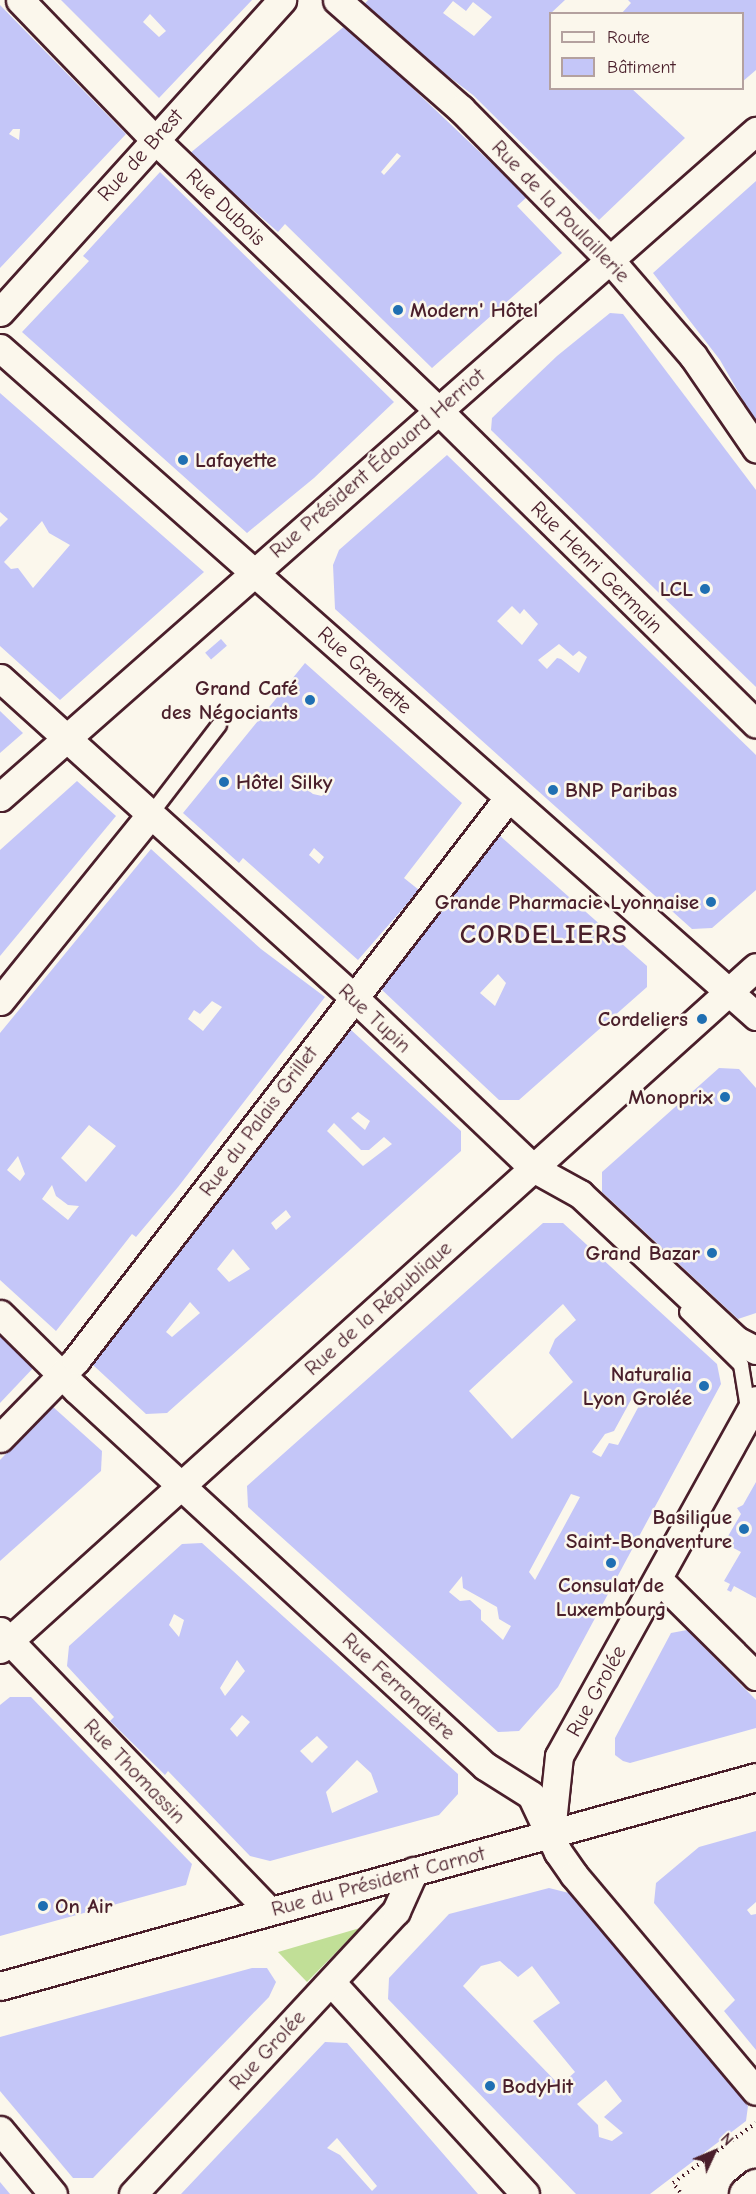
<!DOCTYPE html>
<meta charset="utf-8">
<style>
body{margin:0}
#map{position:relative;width:756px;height:2194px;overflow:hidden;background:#fbf7ec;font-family:"Comic Neue",sans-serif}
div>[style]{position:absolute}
.green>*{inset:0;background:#c1df97}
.building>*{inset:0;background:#c4c6f8;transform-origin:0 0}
.path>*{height:4px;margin-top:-2px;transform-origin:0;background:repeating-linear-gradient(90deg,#4a1f2b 0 1.5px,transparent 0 6px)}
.roads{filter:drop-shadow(2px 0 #4a1f2b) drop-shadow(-2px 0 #4a1f2b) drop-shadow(0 2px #4a1f2b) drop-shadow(0 -2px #4a1f2b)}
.lane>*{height:14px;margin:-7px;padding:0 7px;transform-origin:7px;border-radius:7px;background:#fbf7ec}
.street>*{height:27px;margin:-13.5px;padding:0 13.5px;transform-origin:13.5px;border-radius:13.5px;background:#fbf7ec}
.primary>*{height:33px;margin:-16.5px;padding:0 16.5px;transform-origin:16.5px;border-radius:16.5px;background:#fbf7ec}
.dots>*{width:16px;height:16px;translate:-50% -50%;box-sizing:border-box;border:3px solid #fbf7ec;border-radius:50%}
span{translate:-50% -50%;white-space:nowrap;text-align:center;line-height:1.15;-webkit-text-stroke:5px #fbf7ec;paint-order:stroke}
.street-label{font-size:21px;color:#4a1f2b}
.poi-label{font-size:21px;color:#4a1f2b;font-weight:700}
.left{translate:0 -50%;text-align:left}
.right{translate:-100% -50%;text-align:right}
.district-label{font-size:27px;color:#4a1f2b;font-weight:700;letter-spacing:1.5px}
.legend{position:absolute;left:549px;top:12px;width:195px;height:78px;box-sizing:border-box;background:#fbf7ec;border:2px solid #b4a19f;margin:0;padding:8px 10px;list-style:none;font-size:18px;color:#4a1f2b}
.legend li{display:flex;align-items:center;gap:12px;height:30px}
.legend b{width:30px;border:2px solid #b4a19f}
.north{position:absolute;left:684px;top:2122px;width:60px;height:60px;-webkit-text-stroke:4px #fbf7ec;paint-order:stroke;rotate:46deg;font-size:16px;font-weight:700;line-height:24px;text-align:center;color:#4a1f2b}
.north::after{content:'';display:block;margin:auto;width:21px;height:27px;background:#4a1f2b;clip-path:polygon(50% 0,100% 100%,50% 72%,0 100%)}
</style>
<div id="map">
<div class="green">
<div style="clip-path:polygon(360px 1928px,307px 1982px,278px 1952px)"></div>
</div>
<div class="building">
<div style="clip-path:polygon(evenodd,61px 0,252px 0,159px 98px,61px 0,150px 14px,166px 31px,159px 37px,143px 22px,150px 14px)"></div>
<div style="clip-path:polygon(evenodd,368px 0,565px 0,550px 14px,550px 88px,631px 88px,685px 138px,599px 220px,473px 95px,360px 9px,368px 0,453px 1px,466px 11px,473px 2px,492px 17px,474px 36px,443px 13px,453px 1px)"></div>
<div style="clip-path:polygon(628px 0,756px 0,756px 70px,742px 82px,742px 14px,621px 14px,631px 3px)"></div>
<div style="clip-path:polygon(evenodd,0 5px,126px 134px,0 268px,0 5px,13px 129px,20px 129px,19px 140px,9px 134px,13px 129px)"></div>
<div style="clip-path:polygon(evenodd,346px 25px,527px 197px,517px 206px,562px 253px,432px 368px,285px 224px,278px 232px,189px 154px,346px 25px,397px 153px,401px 156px,384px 175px,381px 172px,397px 153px)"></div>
<div style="clip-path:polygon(160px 172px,394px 402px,314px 478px,247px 533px,22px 332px,89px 261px,83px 256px)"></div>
<div style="clip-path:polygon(756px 181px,756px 423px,720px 360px,653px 273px)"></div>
<div style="clip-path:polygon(610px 313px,623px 314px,756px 490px,756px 687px,491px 430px,492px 418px,557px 356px)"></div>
<div style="clip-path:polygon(evenodd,0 393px,204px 572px,60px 700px,0 646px,0 527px,8px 519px,0 512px,0 393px,42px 521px,49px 533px,70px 545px,33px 588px,18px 568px,11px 569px,4px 562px,42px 521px)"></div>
<div style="clip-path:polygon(evenodd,447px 455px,756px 755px,756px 890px,712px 928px,692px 929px,335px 609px,333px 565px,339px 550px,447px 455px,512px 606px,520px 614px,524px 609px,538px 624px,522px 645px,497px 621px,512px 606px,447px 455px,559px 644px,573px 656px,579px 651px,587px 657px,579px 673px,561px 659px,557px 658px,547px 669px,538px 660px,559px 644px)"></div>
<div style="left:221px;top:639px;width:9px;height:21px;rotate:49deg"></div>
<div style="clip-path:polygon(evenodd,305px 663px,462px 803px,404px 878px,419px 890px,358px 960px,243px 858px,239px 863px,183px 813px,305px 663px,302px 773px,311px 782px,326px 791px,322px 796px,313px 794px,296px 781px,302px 773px,305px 663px,314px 848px,324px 857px,319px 864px,309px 855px,314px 848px)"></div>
<div style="clip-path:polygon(0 711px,23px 733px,0 753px)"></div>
<div style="clip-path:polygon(77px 781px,116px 816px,0 956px,0 850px)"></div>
<div style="clip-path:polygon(evenodd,499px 835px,647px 966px,647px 987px,519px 1100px,499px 1100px,381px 989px,499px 835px,498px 974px,506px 983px,495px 1006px,480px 993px,498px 974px)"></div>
<div style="clip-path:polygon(evenodd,151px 849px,261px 949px,325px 997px,178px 1187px,136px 1237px,132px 1234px,56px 1331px,0 1280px,0 1033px,151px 849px,212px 1001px,222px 1007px,203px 1031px,188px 1019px,194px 1010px,200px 1014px,212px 1001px,151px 849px,89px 1125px,116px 1146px,86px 1182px,61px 1158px,89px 1125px,151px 849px,18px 1156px,25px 1174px,20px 1181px,7px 1170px,18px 1156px,151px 849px,52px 1185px,56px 1196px,68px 1205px,79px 1206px,68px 1220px,42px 1199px,52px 1185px)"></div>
<div style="clip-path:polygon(evenodd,350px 1029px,461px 1131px,461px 1151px,167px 1413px,146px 1414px,93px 1365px,350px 1029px,358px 1112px,370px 1121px,365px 1130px,351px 1118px,358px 1112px,350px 1029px,334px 1123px,361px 1150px,369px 1150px,384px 1137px,392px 1144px,363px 1166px,327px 1131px,334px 1123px,350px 1029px,286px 1210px,291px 1217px,276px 1230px,271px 1223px,286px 1210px,350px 1029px,233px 1249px,250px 1269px,229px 1282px,217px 1269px,233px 1249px,350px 1029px,190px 1302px,200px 1313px,172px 1337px,166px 1332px,190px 1302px)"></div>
<div style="clip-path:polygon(719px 1068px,739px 1069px,756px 1088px,756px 1313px,738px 1319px,602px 1192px,602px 1172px)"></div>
<div style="clip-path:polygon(evenodd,543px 1223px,563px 1223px,717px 1364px,721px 1384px,558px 1687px,519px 1731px,498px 1732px,248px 1507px,247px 1486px,543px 1223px,563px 1304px,576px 1320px,555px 1339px,549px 1353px,573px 1382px,512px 1439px,469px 1391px,563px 1304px,543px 1223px,632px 1398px,641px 1402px,618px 1445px,609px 1443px,601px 1457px,597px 1455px,592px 1452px,605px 1434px,614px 1431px,632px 1398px,543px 1223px,571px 1494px,580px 1497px,535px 1580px,529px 1572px,571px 1494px,543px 1223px,462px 1576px,463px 1588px,497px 1607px,499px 1619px,511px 1626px,503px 1640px,481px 1620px,481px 1610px,470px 1600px,460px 1601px,449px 1592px,462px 1576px)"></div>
<div style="clip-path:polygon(0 1332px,36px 1365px,0 1403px)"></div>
<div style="clip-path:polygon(52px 1406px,102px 1451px,101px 1471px,0 1561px,0 1460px)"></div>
<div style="clip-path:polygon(756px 1482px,756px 1598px,734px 1586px,731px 1592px,727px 1590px,730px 1584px,724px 1581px,741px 1552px,724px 1543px,741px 1514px,737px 1508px,743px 1505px)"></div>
<div style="clip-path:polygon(evenodd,202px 1543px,458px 1774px,458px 1794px,439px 1815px,270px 1861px,250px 1856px,168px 1771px,165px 1775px,110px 1721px,114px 1717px,67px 1666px,69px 1646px,182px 1544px,202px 1543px,174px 1614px,184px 1620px,179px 1637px,169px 1625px,174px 1614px,202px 1543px,237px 1660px,245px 1671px,225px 1696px,220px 1688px,237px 1660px,202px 1543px,242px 1715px,250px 1722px,237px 1737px,230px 1729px,242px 1715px,202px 1543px,317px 1736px,328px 1747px,312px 1763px,300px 1751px,317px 1736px,202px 1543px,357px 1760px,371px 1773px,378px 1792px,332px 1813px,326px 1792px,357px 1760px)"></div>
<div style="clip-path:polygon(687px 1630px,756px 1700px,756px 1728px,630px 1763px,623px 1761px,615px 1755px,615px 1738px,671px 1633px)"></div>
<div style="clip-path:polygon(10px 1697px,31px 1697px,192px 1864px,186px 1885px,0 1936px,0 1705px)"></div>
<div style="clip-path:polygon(756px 1831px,756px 1902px,747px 1910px,751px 1915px,756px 1914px,756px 2050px,724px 2011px,735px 2000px,654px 1903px,656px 1883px,699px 1847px)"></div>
<div style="clip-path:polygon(evenodd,549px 1888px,569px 1893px,748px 2106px,746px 2121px,650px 2194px,576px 2194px,388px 1999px,389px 1978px,449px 1914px,549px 1888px,500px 1961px,518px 1977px,532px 1966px,560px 2003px,533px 2021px,575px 2072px,566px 2080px,565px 2088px,572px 2098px,463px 1986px,481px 1966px,500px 1961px,549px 1888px,606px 2080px,622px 2101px,604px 2117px,623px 2133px,612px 2141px,599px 2137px,598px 2125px,577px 2104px,606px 2080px)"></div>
<div style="clip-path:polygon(252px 1968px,267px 1968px,276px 1982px,269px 1997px,93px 2178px,73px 2178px,0 2091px,0 2037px)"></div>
<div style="clip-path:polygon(evenodd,325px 2042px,347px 2043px,478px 2194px,181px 2194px,325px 2042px,337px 2138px,377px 2186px,372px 2191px,340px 2155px,327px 2148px,337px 2138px)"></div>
<div style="clip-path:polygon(0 2182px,10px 2194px,0 2194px)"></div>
</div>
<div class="path">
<div style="left:680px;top:2192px;width:11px;rotate:-128deg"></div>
<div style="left:673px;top:2183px;width:102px;rotate:-35.9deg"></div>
</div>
<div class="roads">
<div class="lane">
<div style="left:151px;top:814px;width:112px;rotate:-52.6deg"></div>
<div style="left:687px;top:1312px;width:76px;rotate:44.5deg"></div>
<div style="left:741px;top:1365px;width:44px;rotate:80.8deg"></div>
</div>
<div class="street">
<div style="left:20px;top:0;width:193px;rotate:46deg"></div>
<div style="left:154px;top:139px;width:391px;rotate:43.7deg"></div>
<div style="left:437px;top:409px;width:448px;rotate:44.6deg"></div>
<div style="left:337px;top:0;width:165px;rotate:41.3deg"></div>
<div style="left:461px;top:109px;width:214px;rotate:45.4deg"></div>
<div style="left:611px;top:261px;width:125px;rotate:49.2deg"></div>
<div style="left:693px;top:356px;width:112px;rotate:55.6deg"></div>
<div style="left:0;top:312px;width:421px;rotate:-47.9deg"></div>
<div style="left:0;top:348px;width:1009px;rotate:41.46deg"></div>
<div style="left:0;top:678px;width:486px;rotate:42.1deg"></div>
<div style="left:361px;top:1004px;width:238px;rotate:43.6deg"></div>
<div style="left:533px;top:1168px;width:54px;rotate:29deg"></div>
<div style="left:580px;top:1194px;width:214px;rotate:43.1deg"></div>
<div style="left:736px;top:1340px;width:22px;rotate:27deg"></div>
<div style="left:0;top:797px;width:1008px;rotate:-41.38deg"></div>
<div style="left:0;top:1001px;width:240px;rotate:-51.1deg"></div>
<div style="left:0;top:1314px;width:107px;rotate:44.6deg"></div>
<div style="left:76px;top:1389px;width:556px;rotate:42.67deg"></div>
<div style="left:485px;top:1766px;width:54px;rotate:32.2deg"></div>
<div style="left:531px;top:1795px;width:63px;rotate:64.7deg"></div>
<div style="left:558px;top:1852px;width:28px;rotate:55deg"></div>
<div style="left:574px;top:1875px;width:282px;rotate:49.9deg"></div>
<div style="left:0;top:1438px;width:109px;rotate:-45.7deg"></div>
<div style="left:76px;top:1360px;width:709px;rotate:-52.45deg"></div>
<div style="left:658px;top:1579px;width:138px;rotate:44.7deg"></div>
<div style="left:0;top:1631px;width:388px;rotate:46.1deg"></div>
<div style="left:0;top:1649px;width:1018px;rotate:-42.05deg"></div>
<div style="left:551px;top:1832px;width:76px;rotate:-84deg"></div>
<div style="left:559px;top:1756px;width:407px;rotate:-61deg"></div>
<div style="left:331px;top:1982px;width:287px;rotate:47.5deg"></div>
<div style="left:0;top:1986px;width:784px;rotate:-15.45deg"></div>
<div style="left:0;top:2130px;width:83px;rotate:50.4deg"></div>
<div style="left:133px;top:2194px;width:386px;rotate:-47.1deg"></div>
<div style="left:396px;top:1911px;width:44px;rotate:-65.8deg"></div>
</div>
<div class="primary">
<div style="left:746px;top:2194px;width:13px;rotate:-39deg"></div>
</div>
</div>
<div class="dots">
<div style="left:398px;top:310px;background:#1f6fb2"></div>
<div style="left:183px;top:460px;background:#1f6fb2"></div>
<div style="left:705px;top:589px;background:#1f6fb2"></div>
<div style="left:310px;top:700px;background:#1f6fb2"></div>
<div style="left:224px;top:782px;background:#1f6fb2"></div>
<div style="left:553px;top:790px;background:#1f6fb2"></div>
<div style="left:711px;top:902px;background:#1f6fb2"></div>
<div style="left:702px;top:1019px;background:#1f6fb2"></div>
<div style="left:725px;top:1097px;background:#1f6fb2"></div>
<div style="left:712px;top:1253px;background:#1f6fb2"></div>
<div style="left:704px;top:1386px;background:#1f6fb2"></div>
<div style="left:744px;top:1529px;background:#1f6fb2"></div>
<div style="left:611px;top:1563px;background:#1f6fb2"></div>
<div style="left:43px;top:1906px;background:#1f6fb2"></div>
<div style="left:490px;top:2086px;background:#1f6fb2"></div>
</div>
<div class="street-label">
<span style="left:140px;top:155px;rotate:-48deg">Rue de Brest</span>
<span style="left:226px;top:207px;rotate:44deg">Rue Dubois</span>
<span style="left:561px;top:211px;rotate:46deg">Rue de la Poulaillerie</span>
<span style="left:377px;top:463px;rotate:-41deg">Rue Président Édouard Herriot</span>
<span style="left:597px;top:567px;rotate:45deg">Rue Henri Germain</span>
<span style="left:365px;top:670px;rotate:42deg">Rue Grenette</span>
<span style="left:375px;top:1018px;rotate:43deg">Rue Tupin</span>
<span style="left:258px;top:1121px;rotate:-53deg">Rue du Palais Grillet</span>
<span style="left:378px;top:1308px;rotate:-42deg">Rue de la République</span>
<span style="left:399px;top:1686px;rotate:43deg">Rue Ferrandière</span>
<span style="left:596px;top:1691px;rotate:-61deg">Rue Grolée</span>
<span style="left:135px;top:1771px;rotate:46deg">Rue Thomassin</span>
<span style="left:378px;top:1881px;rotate:-15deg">Rue du Président Carnot</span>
<span style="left:267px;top:2050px;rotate:-47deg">Rue Grolée</span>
</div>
<div class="poi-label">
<span class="left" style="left:410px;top:310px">Modern' Hôtel</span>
<span class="left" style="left:195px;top:460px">Lafayette</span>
<span class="right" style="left:693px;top:589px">LCL</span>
<span class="right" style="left:298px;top:700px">Grand Café<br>des Négociants</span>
<span class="left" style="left:236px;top:782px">Hôtel Silky</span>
<span class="left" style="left:565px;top:790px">BNP Paribas</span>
<span class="right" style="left:699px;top:902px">Grande Pharmacie Lyonnaise</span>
<span class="right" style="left:688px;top:1019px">Cordeliers</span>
<span class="right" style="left:713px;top:1097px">Monoprix</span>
<span class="right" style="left:700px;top:1253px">Grand Bazar</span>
<span class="right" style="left:692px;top:1386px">Naturalia<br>Lyon Grolée</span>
<span class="right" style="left:732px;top:1529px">Basilique<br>Saint-Bonaventure</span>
<span style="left:611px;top:1597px">Consulat de<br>Luxembourg</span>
<span class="left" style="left:55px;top:1906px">On Air</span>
<span class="left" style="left:502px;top:2086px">BodyHit</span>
</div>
<div class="district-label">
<span style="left:544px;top:935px">CORDELIERS</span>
</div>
<ul class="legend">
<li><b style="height:8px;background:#fbf7ec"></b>Route</li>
<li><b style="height:16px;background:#c4c6f8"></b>Bâtiment</li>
</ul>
<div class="north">N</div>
</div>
